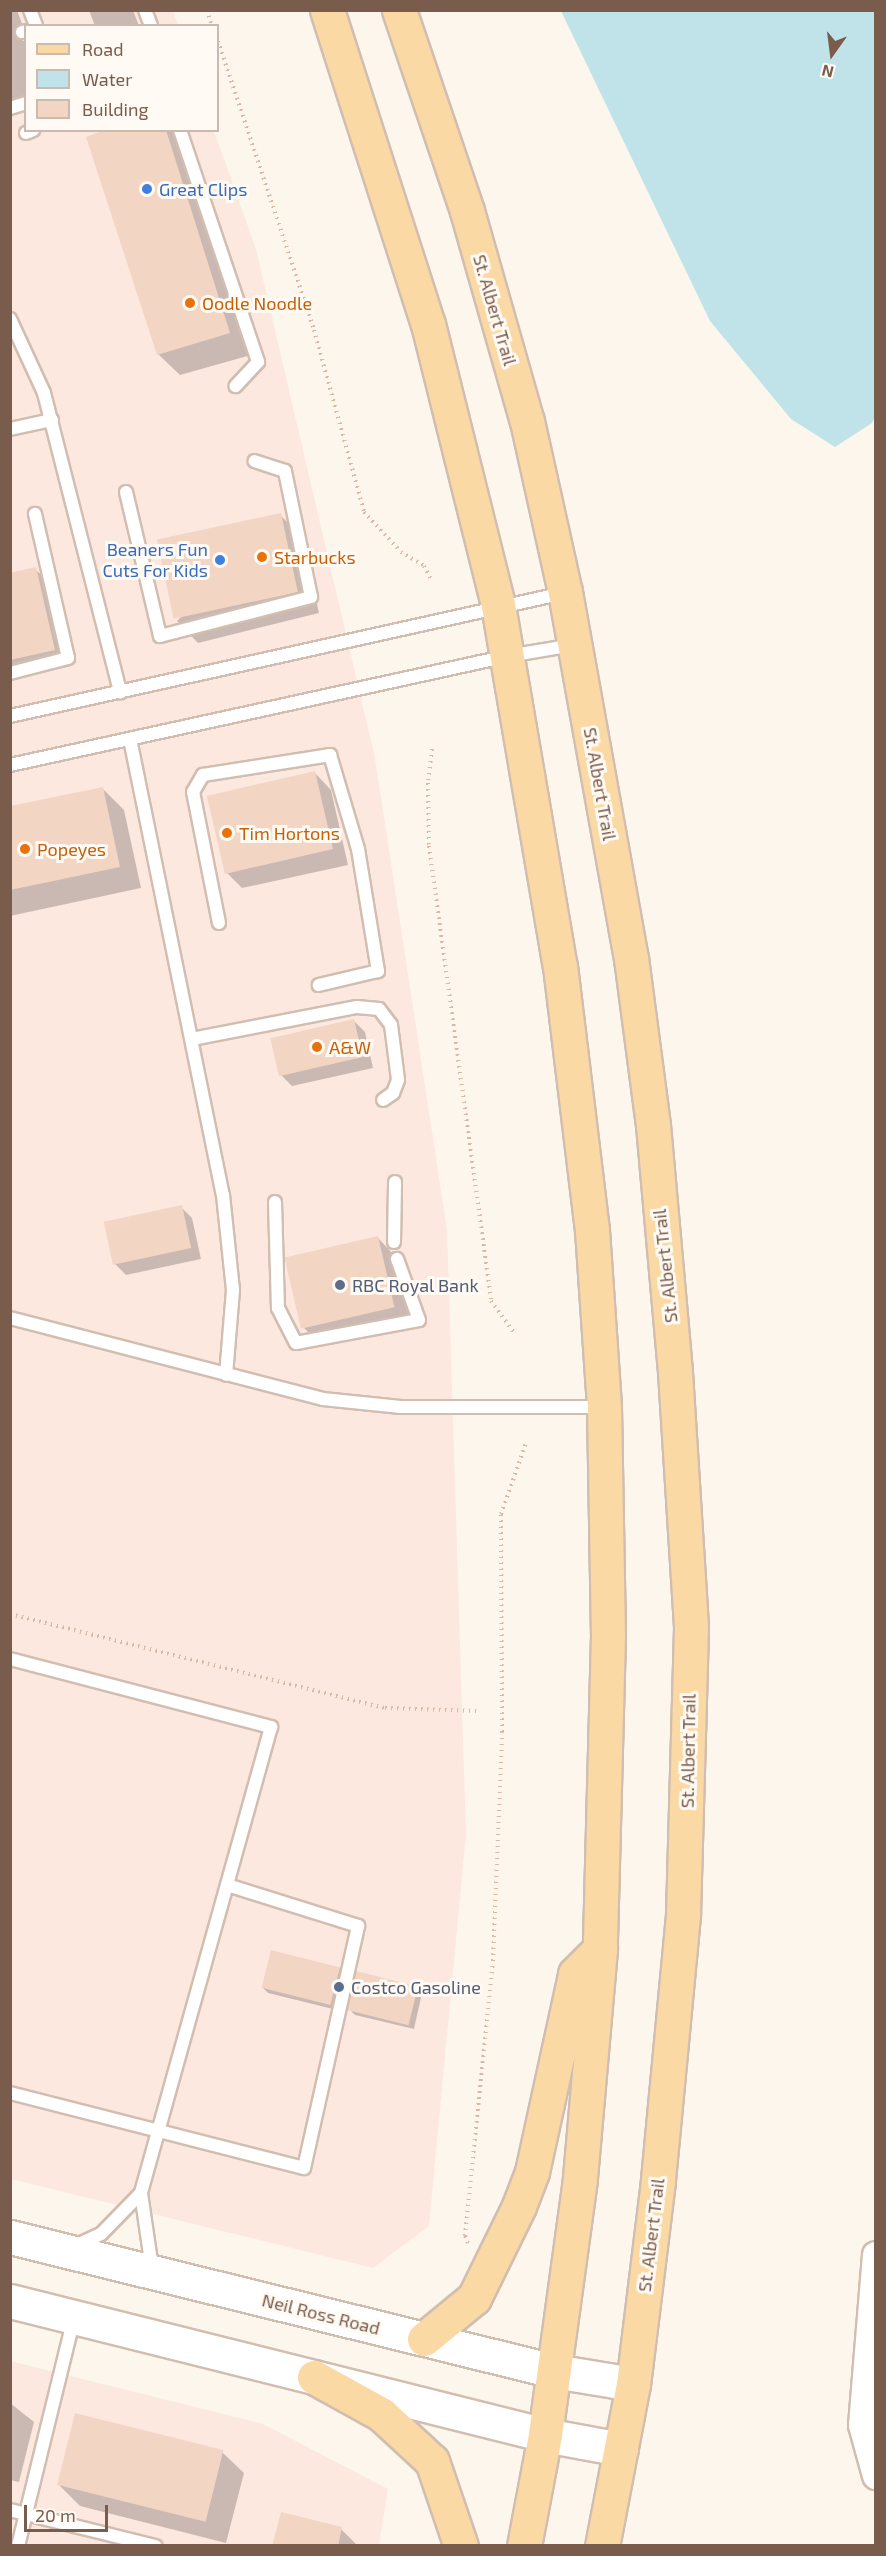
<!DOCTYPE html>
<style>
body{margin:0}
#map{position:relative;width:886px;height:2556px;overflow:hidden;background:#fdf6ec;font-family:"Exo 2",sans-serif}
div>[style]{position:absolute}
.commercial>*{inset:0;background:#fde8e0}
.water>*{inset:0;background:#bfe3e8}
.shadow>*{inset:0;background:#0003}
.building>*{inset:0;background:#f3d5c3;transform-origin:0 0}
.path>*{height:4px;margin-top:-2px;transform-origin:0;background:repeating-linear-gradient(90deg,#d9b8a5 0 1.5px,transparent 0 6px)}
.roads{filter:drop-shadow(2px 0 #d1beb0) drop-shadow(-2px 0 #d1beb0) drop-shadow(0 2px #d1beb0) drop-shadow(0 -2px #d1beb0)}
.lane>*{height:12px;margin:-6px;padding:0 6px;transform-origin:6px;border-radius:6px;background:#fff}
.street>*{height:26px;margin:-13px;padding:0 13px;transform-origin:13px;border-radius:13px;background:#fff}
.secondary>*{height:33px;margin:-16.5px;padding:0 16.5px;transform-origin:16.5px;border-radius:16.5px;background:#fff}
.primary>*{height:33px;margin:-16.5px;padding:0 16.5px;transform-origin:16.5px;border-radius:16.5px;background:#fbd9a5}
.dots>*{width:16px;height:16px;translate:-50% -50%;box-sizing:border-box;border:3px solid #fffaf3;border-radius:50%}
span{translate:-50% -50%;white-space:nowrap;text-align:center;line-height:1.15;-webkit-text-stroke:6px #fffaf3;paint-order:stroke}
.shop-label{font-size:18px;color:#366cbe}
.left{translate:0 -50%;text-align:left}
.right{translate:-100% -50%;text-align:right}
.food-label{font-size:18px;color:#c56008}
.street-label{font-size:18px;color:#7a5c4d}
.service-label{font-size:18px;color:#4e5e75}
.frame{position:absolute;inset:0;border:12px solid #7a5c4d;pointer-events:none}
.legend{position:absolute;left:24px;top:24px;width:195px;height:108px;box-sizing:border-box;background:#fffaf3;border:2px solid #cabbb1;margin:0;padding:8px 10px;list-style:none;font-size:18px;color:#7a5c4d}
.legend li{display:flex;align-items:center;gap:12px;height:30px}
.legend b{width:30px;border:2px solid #cabbb1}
.north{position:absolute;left:802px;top:24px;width:60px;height:60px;-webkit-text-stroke:4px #fffaf3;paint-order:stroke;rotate:194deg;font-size:16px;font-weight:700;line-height:24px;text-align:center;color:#7a5c4d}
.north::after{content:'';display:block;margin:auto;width:21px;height:27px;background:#7a5c4d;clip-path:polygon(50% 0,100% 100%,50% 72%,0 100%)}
.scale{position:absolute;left:24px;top:2505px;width:84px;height:27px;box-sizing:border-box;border:3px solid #7a5c4d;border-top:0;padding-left:8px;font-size:18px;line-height:21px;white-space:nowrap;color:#7a5c4d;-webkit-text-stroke:4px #fffaf3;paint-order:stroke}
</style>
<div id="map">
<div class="commercial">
<div style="clip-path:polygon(11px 11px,173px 11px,178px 25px,26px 26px,26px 130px,214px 131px,256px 249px,375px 758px,447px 1230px,466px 1834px,429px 2226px,373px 2268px,11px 2179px)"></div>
<div style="clip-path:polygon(10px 2361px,263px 2424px,388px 2489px,379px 2545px,11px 2545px)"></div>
</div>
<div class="water">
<div style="clip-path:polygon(561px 11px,875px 11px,876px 414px,872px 423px,835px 447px,791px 419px,710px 321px)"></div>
</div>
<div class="shadow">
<div style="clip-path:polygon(10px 10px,17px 10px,25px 32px,22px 40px,26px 42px,26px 105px,10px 104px)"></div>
<div style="clip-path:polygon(89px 10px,133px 10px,139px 26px,95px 26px)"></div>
<div style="clip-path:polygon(109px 130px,176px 130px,251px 355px,180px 375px,158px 354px)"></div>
<div style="clip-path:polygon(280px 515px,302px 536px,319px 613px,198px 643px,177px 621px)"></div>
<div style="clip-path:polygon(35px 569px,52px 585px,71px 666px,10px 680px,10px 574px)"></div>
<div style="clip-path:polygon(315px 773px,331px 790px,348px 865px,242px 888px,225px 871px,267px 783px)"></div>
<div style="clip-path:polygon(102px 788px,124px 810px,141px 888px,10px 916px,10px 807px)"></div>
<div style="clip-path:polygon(354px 1021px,365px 1032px,373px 1068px,292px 1086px,281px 1075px)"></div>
<div style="clip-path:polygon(181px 1207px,192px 1218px,201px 1259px,126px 1275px,115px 1264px)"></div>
<div style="clip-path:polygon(378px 1238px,394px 1255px,411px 1324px,319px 1343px,303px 1327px,287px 1259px)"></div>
<div style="clip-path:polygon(340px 1968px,345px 1974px,337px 2010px,268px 1993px,263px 1988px)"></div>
<div style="clip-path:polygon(417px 1988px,422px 1993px,414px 2029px,355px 2015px,349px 2009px)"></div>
<div style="clip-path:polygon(10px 2403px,34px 2422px,19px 2482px,10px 2480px)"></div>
<div style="clip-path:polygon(222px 2452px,244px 2473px,226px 2543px,80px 2506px,59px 2485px)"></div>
<div style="clip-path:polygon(341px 2529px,358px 2546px,274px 2546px)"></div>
</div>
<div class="building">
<div style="clip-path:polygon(105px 130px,166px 130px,230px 333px,157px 355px,86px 137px)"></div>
<div style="left:281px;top:513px;width:81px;height:127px;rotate:78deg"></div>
<div style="clip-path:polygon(36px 567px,55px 650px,10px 660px,10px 573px)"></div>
<div style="left:315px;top:771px;width:80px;height:111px;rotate:77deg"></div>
<div style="clip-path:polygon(103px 787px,120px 867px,10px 890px,10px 806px)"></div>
<div style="left:354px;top:1019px;width:39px;height:86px;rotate:77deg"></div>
<div style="left:182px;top:1205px;width:44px;height:80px;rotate:78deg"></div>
<div style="left:378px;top:1236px;width:73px;height:96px;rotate:77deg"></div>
<div style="left:271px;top:1950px;width:71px;height:39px;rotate:14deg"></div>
<div style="left:356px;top:1971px;width:64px;height:40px;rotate:14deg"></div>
<div style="left:75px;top:2413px;width:153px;height:74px;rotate:14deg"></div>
<div style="clip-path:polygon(281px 2512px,342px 2527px,338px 2546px,272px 2546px)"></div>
</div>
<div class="path">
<div style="left:207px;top:10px;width:17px;rotate:73deg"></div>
<div style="left:218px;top:41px;width:305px;rotate:71.6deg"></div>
<div style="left:314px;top:330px;width:189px;rotate:74.6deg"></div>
<div style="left:364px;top:512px;width:54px;rotate:47.2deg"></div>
<div style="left:401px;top:552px;width:27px;rotate:31deg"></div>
<div style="left:424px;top:566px;width:17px;rotate:62deg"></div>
<div style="left:432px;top:749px;width:34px;rotate:97deg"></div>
<div style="left:428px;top:783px;width:63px;rotate:89.1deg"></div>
<div style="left:429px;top:846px;width:459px;rotate:82.2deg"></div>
<div style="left:491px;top:1301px;width:39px;rotate:54deg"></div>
<div style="left:10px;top:1614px;width:387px;rotate:14.1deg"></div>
<div style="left:385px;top:1708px;width:91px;rotate:1.9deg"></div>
<div style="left:468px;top:2243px;width:8px;rotate:-113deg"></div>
<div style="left:465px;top:2236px;width:276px;rotate:-84.2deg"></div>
<div style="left:493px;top:1961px;width:229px;rotate:-87.7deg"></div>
<div style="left:502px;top:1732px;width:218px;rotate:-90.3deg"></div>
<div style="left:501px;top:1514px;width:75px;rotate:-70.6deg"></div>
</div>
<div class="roads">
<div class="lane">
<div style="left:30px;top:10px;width:17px;rotate:69deg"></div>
<div style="left:145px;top:10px;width:17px;rotate:69deg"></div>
<div style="left:22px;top:32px;width:4px;rotate:-14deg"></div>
<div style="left:10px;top:108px;width:17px;rotate:-17deg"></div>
<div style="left:180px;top:130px;width:245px;rotate:71.4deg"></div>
<div style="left:258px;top:362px;width:33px;rotate:133deg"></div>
<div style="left:26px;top:133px;width:8px;rotate:-23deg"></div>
<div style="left:10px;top:319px;width:81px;rotate:65.3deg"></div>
<div style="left:44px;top:393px;width:309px;rotate:75.7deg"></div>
<div style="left:10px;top:429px;width:43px;rotate:-12.1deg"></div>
<div style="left:126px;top:492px;width:148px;rotate:76.7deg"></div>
<div style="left:160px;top:636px;width:156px;rotate:-14.5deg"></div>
<div style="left:311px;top:597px;width:129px;rotate:-101.7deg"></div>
<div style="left:285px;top:471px;width:32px;rotate:-162deg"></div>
<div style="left:10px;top:673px;width:60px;rotate:-14.5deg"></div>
<div style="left:68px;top:658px;width:148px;rotate:-102.9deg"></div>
<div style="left:10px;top:716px;width:567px;rotate:-12.52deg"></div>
<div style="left:130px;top:739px;width:465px;rotate:78.5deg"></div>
<div style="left:223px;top:1195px;width:96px;rotate:84deg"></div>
<div style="left:233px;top:1290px;width:85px;rotate:94.7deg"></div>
<div style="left:10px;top:765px;width:510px;rotate:-12.35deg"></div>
<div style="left:508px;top:656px;width:67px;rotate:-9.5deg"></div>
<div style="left:219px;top:923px;width:134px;rotate:-101.2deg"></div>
<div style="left:193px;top:792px;width:20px;rotate:-60deg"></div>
<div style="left:203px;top:775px;width:129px;rotate:-8.9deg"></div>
<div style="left:330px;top:755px;width:98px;rotate:73.4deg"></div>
<div style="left:358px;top:849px;width:124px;rotate:80.7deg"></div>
<div style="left:378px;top:971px;width:61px;rotate:166.7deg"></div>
<div style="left:192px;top:1039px;width:168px;rotate:-11deg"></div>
<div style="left:357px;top:1007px;width:22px;rotate:5deg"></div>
<div style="left:379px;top:1009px;width:20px;rotate:53deg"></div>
<div style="left:391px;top:1025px;width:55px;rotate:82.7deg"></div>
<div style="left:398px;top:1080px;width:14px;rotate:111deg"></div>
<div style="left:393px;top:1093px;width:12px;rotate:145deg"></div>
<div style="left:275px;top:1202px;width:106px;rotate:88.4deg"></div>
<div style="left:278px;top:1308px;width:39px;rotate:63deg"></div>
<div style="left:296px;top:1343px;width:125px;rotate:-10.6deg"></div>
<div style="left:419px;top:1320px;width:65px;rotate:-109.8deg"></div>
<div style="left:394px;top:1242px;width:60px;rotate:-89deg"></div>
<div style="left:10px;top:1318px;width:323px;rotate:14.5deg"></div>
<div style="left:323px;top:1399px;width:78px;rotate:5.9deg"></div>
<div style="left:401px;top:1407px;width:200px"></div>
<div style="left:10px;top:1659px;width:270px;rotate:14.6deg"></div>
<div style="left:271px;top:1727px;width:484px;rotate:105.6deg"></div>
<div style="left:141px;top:2193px;width:76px;rotate:81.7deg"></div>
<div style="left:10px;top:2093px;width:303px;rotate:14.3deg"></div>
<div style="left:304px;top:2168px;width:248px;rotate:-77.4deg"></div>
<div style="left:358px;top:1926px;width:137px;rotate:-162.6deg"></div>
<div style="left:75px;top:2246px;width:29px;rotate:-25deg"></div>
<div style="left:101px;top:2234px;width:57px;rotate:-45.7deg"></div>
<div style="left:10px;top:2510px;width:150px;rotate:13.9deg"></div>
<div style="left:18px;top:2546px;width:235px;rotate:-76.2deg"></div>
</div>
<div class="street">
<div style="left:876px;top:2255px;width:171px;rotate:94.7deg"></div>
<div style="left:862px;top:2425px;width:53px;rotate:74.6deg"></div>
</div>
<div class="secondary">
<div style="left:10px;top:2237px;width:560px;rotate:13.84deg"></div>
<div style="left:554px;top:2371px;width:80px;rotate:9.3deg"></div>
<div style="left:10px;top:2301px;width:552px;rotate:14.06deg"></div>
<div style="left:545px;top:2435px;width:77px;rotate:10.4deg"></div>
</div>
<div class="primary">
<div style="left:327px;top:10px;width:330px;rotate:72.2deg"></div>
<div style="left:428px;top:324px;width:290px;rotate:76deg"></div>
<div style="left:498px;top:605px;width:366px;rotate:80.3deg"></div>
<div style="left:560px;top:966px;width:266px;rotate:83.1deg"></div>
<div style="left:592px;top:1230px;width:177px;rotate:86.1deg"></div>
<div style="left:604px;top:1407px;width:228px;rotate:89deg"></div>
<div style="left:608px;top:1635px;width:314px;rotate:91.5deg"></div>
<div style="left:600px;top:1949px;width:231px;rotate:95deg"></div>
<div style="left:580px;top:2179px;width:258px;rotate:97.8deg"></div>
<div style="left:545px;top:2435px;width:113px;rotate:100.7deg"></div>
<div style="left:399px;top:10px;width:212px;rotate:71.3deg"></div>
<div style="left:467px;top:211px;width:218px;rotate:74.1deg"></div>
<div style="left:527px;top:421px;width:175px;rotate:77.5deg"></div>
<div style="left:565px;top:592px;width:372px;rotate:79.8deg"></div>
<div style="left:631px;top:958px;width:168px;rotate:82.5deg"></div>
<div style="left:653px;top:1125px;width:248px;rotate:84.9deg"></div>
<div style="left:675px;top:1372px;width:256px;rotate:86.4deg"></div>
<div style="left:691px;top:1628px;width:287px;rotate:91.6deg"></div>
<div style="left:683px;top:1915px;width:267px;rotate:95.4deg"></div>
<div style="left:658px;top:2181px;width:205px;rotate:97deg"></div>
<div style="left:633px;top:2384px;width:165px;rotate:100.8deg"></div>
<div style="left:424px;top:2339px;width:65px;rotate:-39.4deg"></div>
<div style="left:474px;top:2298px;width:102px;rotate:-63.9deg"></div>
<div style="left:519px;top:2206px;width:36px;rotate:-69deg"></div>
<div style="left:532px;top:2172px;width:203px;rotate:-77.7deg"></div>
<div style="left:575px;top:1974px;width:35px;rotate:-45deg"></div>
<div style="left:314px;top:2377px;width:77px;rotate:28.9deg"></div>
<div style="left:381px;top:2414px;width:69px;rotate:42.7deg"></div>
<div style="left:432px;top:2461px;width:90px;rotate:71.2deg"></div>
</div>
</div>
<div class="dots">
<div style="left:147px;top:189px;background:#3f7fe0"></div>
<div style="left:190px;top:303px;background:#e8710a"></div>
<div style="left:262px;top:557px;background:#e8710a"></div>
<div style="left:220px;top:560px;background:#3f7fe0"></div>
<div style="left:227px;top:833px;background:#e8710a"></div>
<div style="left:25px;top:849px;background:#e8710a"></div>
<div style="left:317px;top:1047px;background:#e8710a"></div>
<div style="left:340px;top:1285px;background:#5c6f8a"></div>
<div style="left:339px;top:1987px;background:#5c6f8a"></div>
</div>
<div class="shop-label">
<span class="left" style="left:159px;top:189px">Great Clips</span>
<span class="right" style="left:208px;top:560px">Beaners Fun<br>Cuts For Kids</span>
</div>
<div class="food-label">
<span class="left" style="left:202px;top:303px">Oodle Noodle</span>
<span class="left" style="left:274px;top:557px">Starbucks</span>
<span class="left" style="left:239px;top:833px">Tim Hortons</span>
<span class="left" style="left:37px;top:849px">Popeyes</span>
<span class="left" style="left:329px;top:1047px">A&amp;W</span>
</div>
<div class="street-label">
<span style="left:495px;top:310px;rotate:74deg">St. Albert Trail</span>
<span style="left:600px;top:784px;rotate:80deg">St. Albert Trail</span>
<span style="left:665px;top:1266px;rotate:-96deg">St. Albert Trail</span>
<span style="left:688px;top:1751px;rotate:-89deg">St. Albert Trail</span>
<span style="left:651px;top:2235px;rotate:-83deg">St. Albert Trail</span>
<span style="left:321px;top:2314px;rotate:14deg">Neil Ross Road</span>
</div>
<div class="service-label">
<span class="left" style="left:352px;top:1285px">RBC Royal Bank</span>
<span class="left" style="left:351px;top:1987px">Costco Gasoline</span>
</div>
<div class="frame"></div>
<ul class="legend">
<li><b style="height:8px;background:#fbd9a5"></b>Road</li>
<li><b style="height:16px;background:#bfe3e8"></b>Water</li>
<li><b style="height:16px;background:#f3d5c3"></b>Building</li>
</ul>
<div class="north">N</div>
<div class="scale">20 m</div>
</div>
